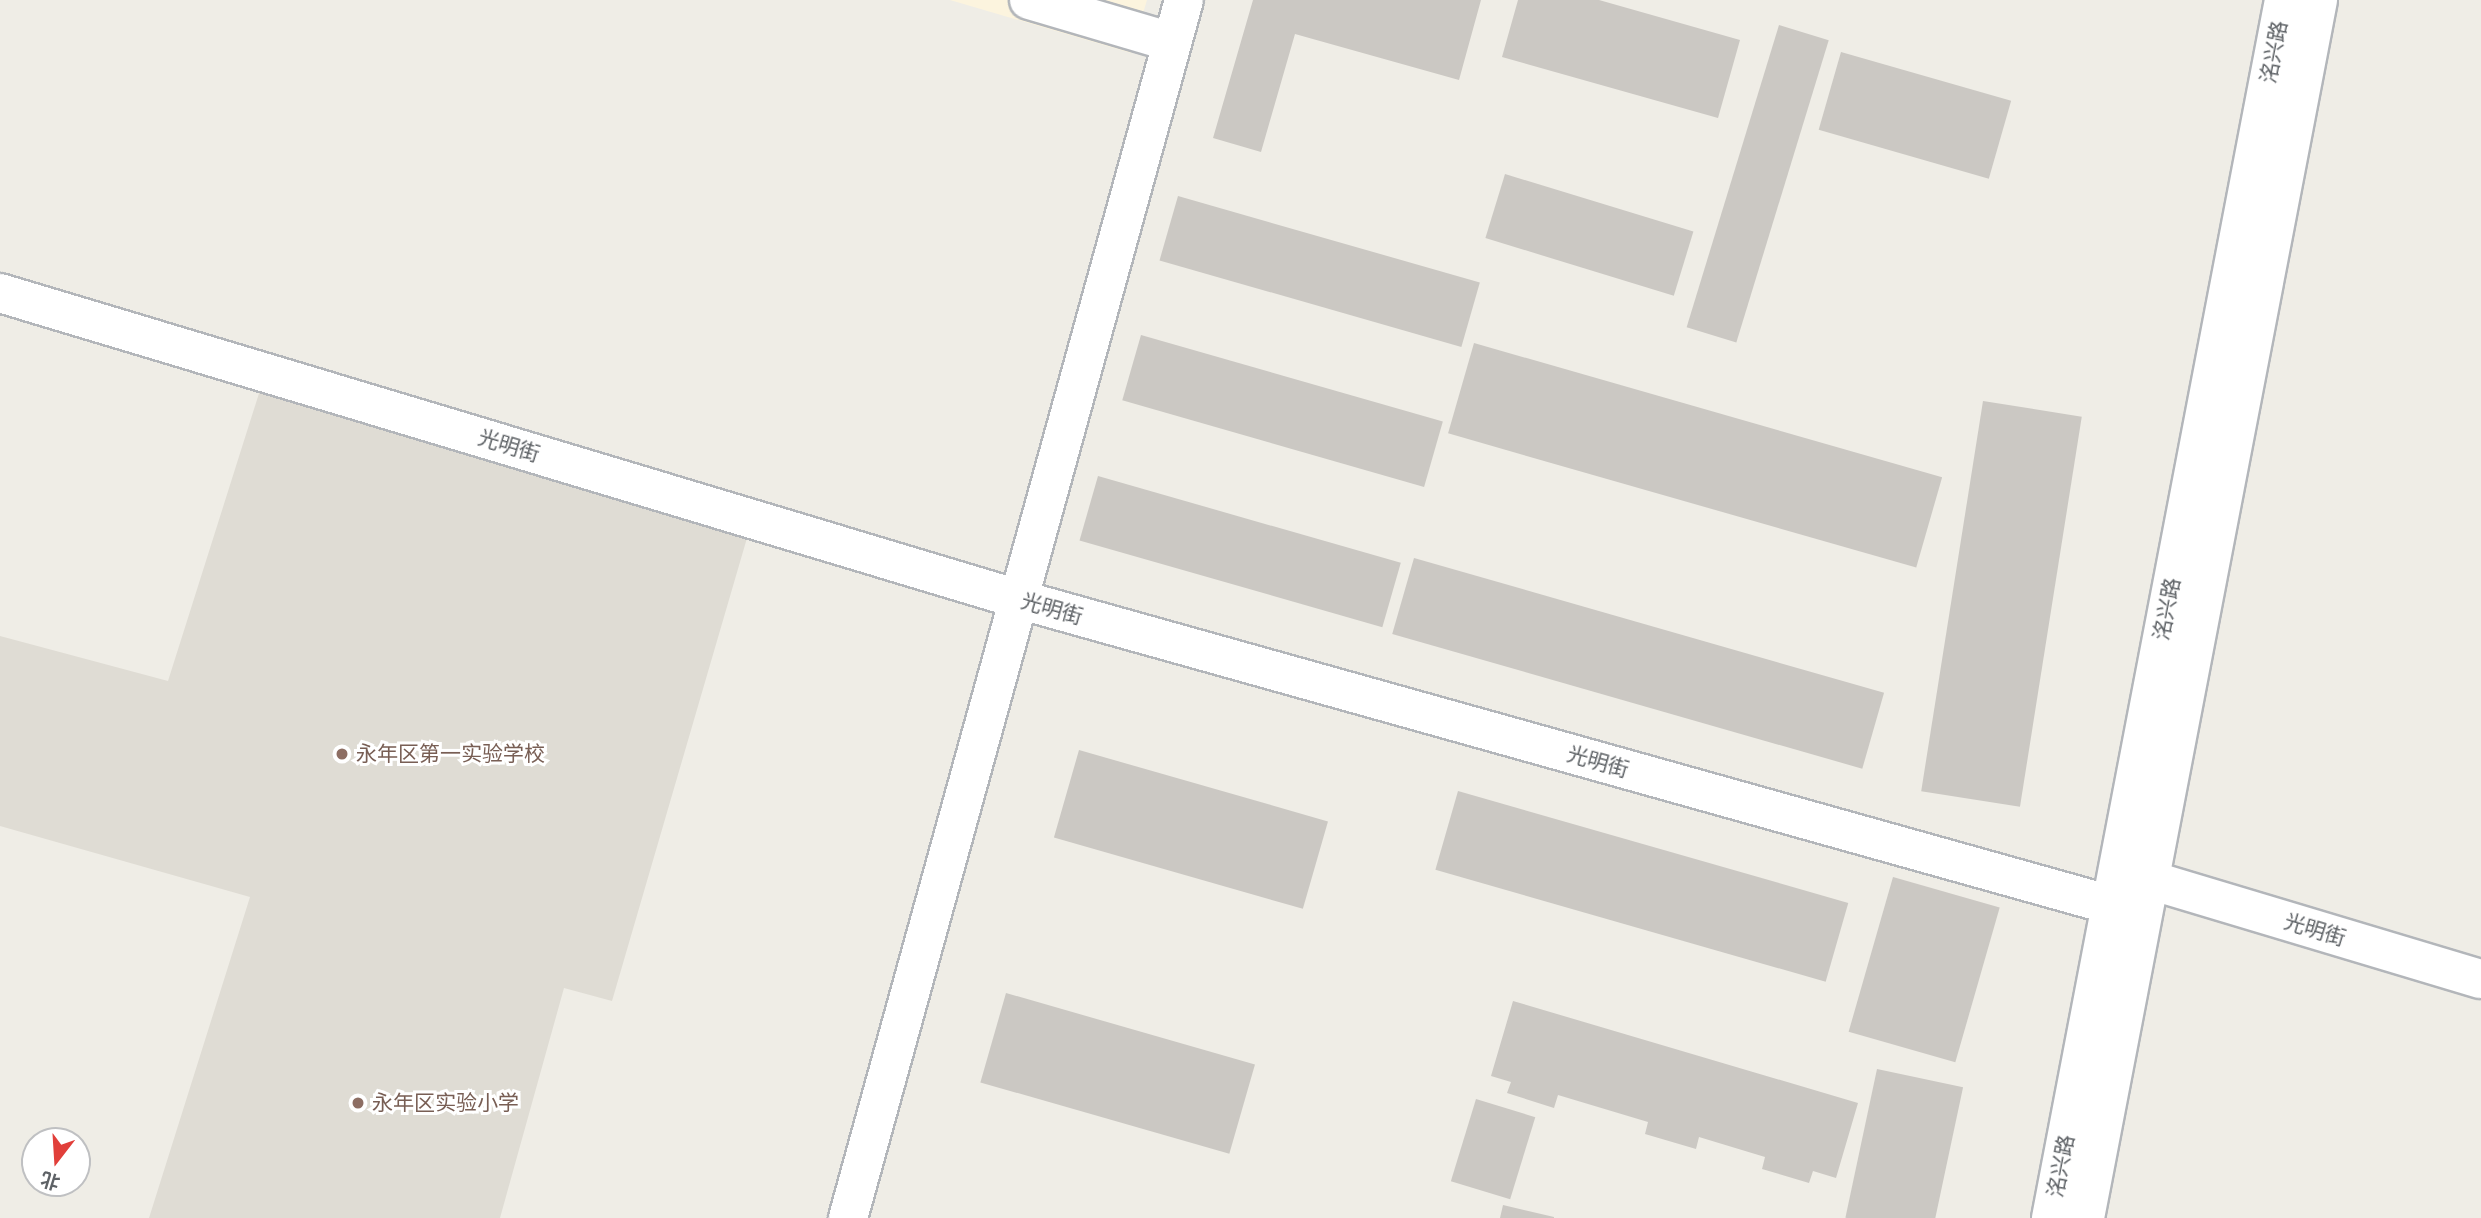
<!DOCTYPE html>
<meta charset="utf-8">
<style>
body{margin:0}
#map{position:relative;width:2481px;height:1218px;overflow:hidden;background:#efede6;font-family:Karla,"Noto Sans SC",sans-serif}
div>[style]{position:absolute}
.commercial>*{inset:0;background:#fcf4de}
.education>*{inset:0;background:#dfdcd4}
.building>*{inset:0;background:#cbc8c3;transform-origin:0 0}
.roads{filter:drop-shadow(2px 0 #b3b6ba) drop-shadow(-2px 0 #b3b6ba) drop-shadow(0 2px #b3b6ba) drop-shadow(0 -2px #b3b6ba)}
.minor>*{height:38px;margin:-19px;padding:0 19px;transform-origin:19px;border-radius:19px;background:#fff}
.tertiary>*{height:38px;margin:-19px;padding:0 19px;transform-origin:19px;border-radius:19px;background:#fff}
.dots>*{width:19px;height:19px;translate:-50% -50%;box-sizing:border-box;border:4px solid #fff;border-radius:50%}
span{translate:-50% -50%;white-space:nowrap;text-align:center;line-height:1.15;-webkit-text-stroke:6px #fff;paint-order:stroke}
.street-label{font-size:21px;color:#5e6266}
.education-label{font-size:21px;color:#785e54}
.left{translate:0 -50%;text-align:left}
.north{position:absolute;left:21px;top:1127px;width:70px;height:70px;box-sizing:border-box;background:#fff;border:2px solid #bfc0c2;border-radius:50%;rotate:197deg;font-size:19px;font-weight:700;line-height:28px;text-align:center;color:#5e6266}
.north::after{content:'';display:block;margin:auto;width:24px;height:32px;background:#e13f3a;clip-path:polygon(50% 0,100% 100%,50% 72%,0 100%)}
</style>
<div id="map">
<div class="commercial">
<div style="clip-path:polygon(950px 0,1147px 0,1131px 53px)"></div>
</div>
<div class="education">
<div style="clip-path:polygon(261px 387px,747px 538px,612px 1001px,564px 988px,500px 1218px,149px 1218px,250px 897px,0 826px,0 636px,168px 681px)"></div>
</div>
<div class="building">
<div style="clip-path:polygon(1253px 0,1481px 0,1459px 80px,1295px 34px,1261px 152px,1213px 138px)"></div>
<div style="clip-path:polygon(1518px 0,1599px 0,1740px 40px,1718px 118px,1502px 57px)"></div>
<div style="left:1779px;top:25px;width:52px;height:316px;rotate:17deg"></div>
<div style="left:1841px;top:52px;width:177px;height:81px;rotate:16deg"></div>
<div style="left:1505px;top:174px;width:197px;height:67px;rotate:17deg"></div>
<div style="left:1178px;top:196px;width:314px;height:67px;rotate:16deg"></div>
<div style="left:1141px;top:335px;width:314px;height:68px;rotate:16deg"></div>
<div style="left:1474px;top:343px;width:487px;height:94px;rotate:16deg"></div>
<div style="left:1983px;top:401px;width:100px;height:395px;rotate:9deg"></div>
<div style="left:1098px;top:476px;width:315px;height:67px;rotate:16deg"></div>
<div style="left:1414px;top:558px;width:489px;height:79px;rotate:16deg"></div>
<div style="left:1079px;top:750px;width:259px;height:91px;rotate:16deg"></div>
<div style="left:1458px;top:791px;width:406px;height:82px;rotate:16deg"></div>
<div style="left:1893px;top:877px;width:111px;height:161px;rotate:16deg"></div>
<div style="left:1006px;top:993px;width:259px;height:93px;rotate:16deg"></div>
<div style="clip-path:polygon(1513px 1001px,1858px 1103px,1836px 1178px,1813px 1171px,1809px 1183px,1762px 1169px,1765px 1157px,1699px 1137px,1696px 1149px,1645px 1134px,1648px 1122px,1558px 1095px,1554px 1108px,1507px 1093px,1511px 1082px,1491px 1076px)"></div>
<div style="left:1877px;top:1069px;width:88px;height:152px;rotate:12deg"></div>
<div style="left:1476px;top:1099px;width:62px;height:86px;rotate:17deg"></div>
<div style="clip-path:polygon(1503px 1205px,1554px 1217px,1554px 1218px,1500px 1218px)"></div>
</div>
<div class="roads">
<div class="minor">
<div style="left:1029px;top:0;width:149px;rotate:16.4deg"></div>
<div style="left:0;top:293px;width:1063px;rotate:16.73deg"></div>
<div style="left:1018px;top:599px;width:1135px;rotate:15.64deg"></div>
<div style="left:2150px;top:880px;width:345px;rotate:16.7deg"></div>
<div style="left:848px;top:1218px;width:1263px;rotate:-74.58deg"></div>
</div>
<div class="tertiary">
<div style="left:2051px;top:1218px;width:1240px;rotate:-79.17deg"></div>
<div style="left:2085px;top:1218px;width:1240px;rotate:-79.17deg"></div>
</div>
</div>
<div class="dots">
<div style="left:342px;top:754px;background:#8d6e63"></div>
<div style="left:358px;top:1103px;background:#8d6e63"></div>
</div>
<div class="street-label">
<span style="left:2274px;top:52px;rotate:-79deg">洺兴路</span>
<span style="left:509px;top:446px;rotate:17deg">光明街</span>
<span style="left:1052px;top:609px;rotate:16deg">光明街</span>
<span style="left:2167px;top:609px;rotate:-79deg">洺兴路</span>
<span style="left:1598px;top:762px;rotate:16deg">光明街</span>
<span style="left:2315px;top:930px;rotate:17deg">光明街</span>
<span style="left:2061px;top:1166px;rotate:-79deg">洺兴路</span>
</div>
<div class="education-label">
<span class="left" style="left:356px;top:754px">永年区第一实验学校</span>
<span class="left" style="left:372px;top:1103px">永年区实验小学</span>
</div>
<div class="north">北</div>
</div>
